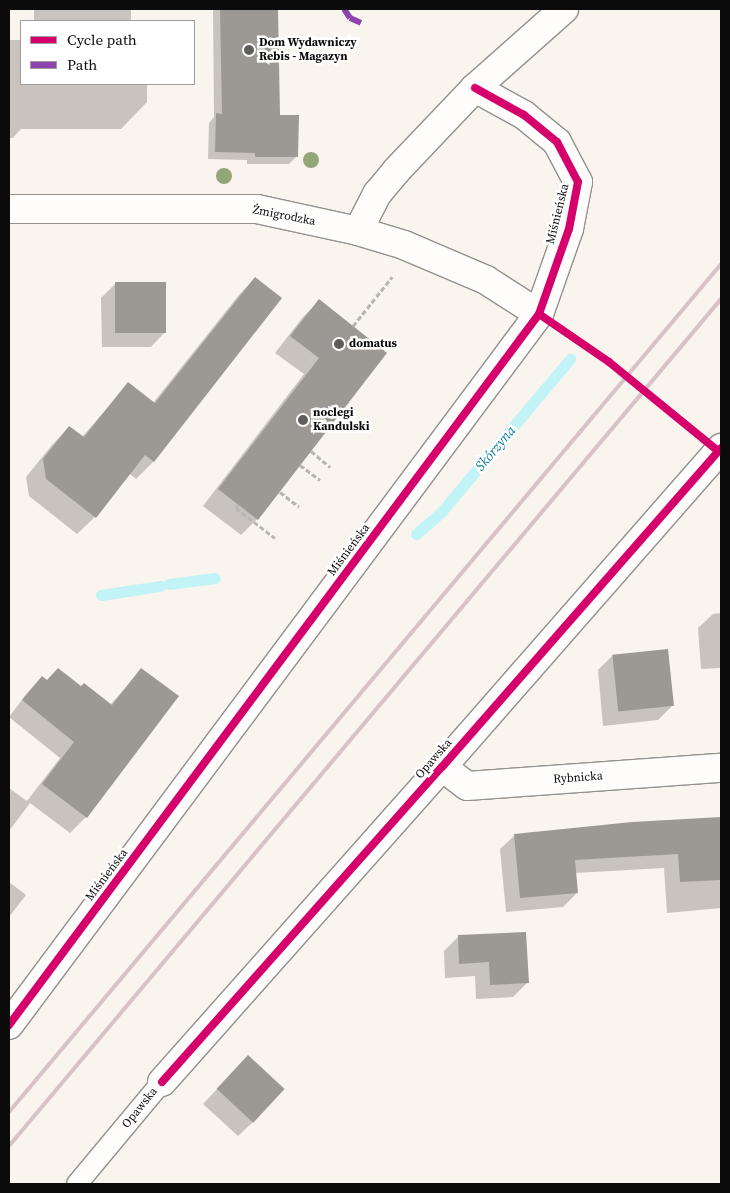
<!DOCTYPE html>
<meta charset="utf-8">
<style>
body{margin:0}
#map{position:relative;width:730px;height:1193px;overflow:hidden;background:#faf4ee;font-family:"Source Serif 4",serif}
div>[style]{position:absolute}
.shadow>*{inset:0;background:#0003;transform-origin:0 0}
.stream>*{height:11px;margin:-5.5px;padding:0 5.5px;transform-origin:5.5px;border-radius:5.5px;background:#c1f3f7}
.building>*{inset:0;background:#9c9894;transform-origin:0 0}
.path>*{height:3px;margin-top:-1.5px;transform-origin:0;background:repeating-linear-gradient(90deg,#b7b6b5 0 5px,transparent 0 7.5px)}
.roads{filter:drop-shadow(1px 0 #93908d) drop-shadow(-1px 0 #93908d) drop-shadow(0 1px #93908d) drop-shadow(0 -1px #93908d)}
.service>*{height:20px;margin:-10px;padding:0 10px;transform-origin:10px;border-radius:10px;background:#fefdfc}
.minor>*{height:28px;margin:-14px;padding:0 14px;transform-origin:14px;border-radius:14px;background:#fefdfc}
.rail>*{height:4px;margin:-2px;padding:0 2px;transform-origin:2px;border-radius:2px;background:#d7c2c8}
.quiet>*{height:6px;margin-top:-3px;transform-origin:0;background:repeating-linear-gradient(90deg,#8e44ad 0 12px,transparent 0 18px)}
.cycleway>*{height:8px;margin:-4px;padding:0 4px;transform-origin:4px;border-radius:4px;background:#d6006c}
.trees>*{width:16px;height:16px;margin:-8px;border-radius:50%;background:#92a678}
.dots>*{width:14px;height:14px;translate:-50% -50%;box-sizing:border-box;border:2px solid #fff;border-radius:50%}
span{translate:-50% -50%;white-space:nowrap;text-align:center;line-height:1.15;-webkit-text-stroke:5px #fff;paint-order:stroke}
.poi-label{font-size:12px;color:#0b0b0b;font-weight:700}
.left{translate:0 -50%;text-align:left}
.street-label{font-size:12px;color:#0b0b0b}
.water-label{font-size:14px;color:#0c7f96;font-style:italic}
.frame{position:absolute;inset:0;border:10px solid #0b0b0b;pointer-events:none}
.legend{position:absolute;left:20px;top:20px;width:175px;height:65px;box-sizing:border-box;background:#fff;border:1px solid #9d9d9d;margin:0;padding:6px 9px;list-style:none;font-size:15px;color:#0b0b0b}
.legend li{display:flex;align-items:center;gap:10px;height:25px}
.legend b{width:25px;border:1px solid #9d9d9d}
</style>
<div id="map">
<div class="shadow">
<div style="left:34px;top:9px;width:97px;height:12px"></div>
<div style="clip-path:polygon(213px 9px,277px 9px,279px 116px,297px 156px,289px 164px,247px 164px,247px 160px,208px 159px,209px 123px,214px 117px)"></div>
<div style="clip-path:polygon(9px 40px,21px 40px,21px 84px,147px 84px,147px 102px,121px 129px,21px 129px,13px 138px,9px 138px)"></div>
<div style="clip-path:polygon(255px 278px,154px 461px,136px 479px,129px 473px,95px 517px,77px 534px,29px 496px,26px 477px,52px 445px,69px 427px,82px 437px,128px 384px,153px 403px,238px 296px)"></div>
<div style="clip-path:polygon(116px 283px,165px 332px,151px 347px,102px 347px,101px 298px)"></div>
<div style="clip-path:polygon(319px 301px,385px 353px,257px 519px,241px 535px,203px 506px,304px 374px,275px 353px,303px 317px)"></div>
<div style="clip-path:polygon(721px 613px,721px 668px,701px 669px,698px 628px,713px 614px)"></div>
<div style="clip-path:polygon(612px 656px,672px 706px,658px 720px,603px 726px,598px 670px)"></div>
<div style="clip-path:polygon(141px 670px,177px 697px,86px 817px,70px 833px,30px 803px,9px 831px,9px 788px,27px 801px,60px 758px,9px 717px,27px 693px,42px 677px,47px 681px,81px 688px,110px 705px)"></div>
<div style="clip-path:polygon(721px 819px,721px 908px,667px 913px,664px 868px,575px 873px,577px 893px,563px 907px,506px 912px,500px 849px,515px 835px)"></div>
<div style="clip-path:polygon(9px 882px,26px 895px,9px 917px)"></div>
<div style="clip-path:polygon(459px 936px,528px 982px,513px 997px,476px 999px,475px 976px,445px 978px,444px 951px)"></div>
<div style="clip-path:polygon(233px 1072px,253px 1122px,238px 1136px,203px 1104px)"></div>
</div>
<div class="stream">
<div style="left:416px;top:534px;width:35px;rotate:-41deg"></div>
<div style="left:442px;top:511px;width:199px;rotate:-49.9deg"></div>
<div style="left:169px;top:584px;width:46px;rotate:-7.4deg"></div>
<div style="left:101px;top:595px;width:60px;rotate:-8.7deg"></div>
</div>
<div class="building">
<div style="clip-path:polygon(220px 9px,278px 9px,280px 115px,299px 115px,298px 157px,255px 157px,255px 153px,215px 152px,216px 113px,222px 114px)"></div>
<div style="clip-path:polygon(255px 277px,282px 298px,154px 462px,145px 455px,96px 518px,46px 479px,43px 459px,69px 426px,84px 437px,128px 382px,155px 403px)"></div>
<div style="left:115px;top:282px;width:51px;height:51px"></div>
<div style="clip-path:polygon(319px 299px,387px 353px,258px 520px,218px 489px,319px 358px,290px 336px)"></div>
<div style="left:668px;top:649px;width:57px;height:56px;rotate:84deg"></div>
<div style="clip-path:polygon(58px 668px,81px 686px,84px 683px,112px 705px,141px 668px,179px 696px,87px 818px,42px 784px,74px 742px,22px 700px,42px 676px,47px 680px)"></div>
<div style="clip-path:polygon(721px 817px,721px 880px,680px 882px,678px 854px,575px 860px,578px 893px,520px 898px,514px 834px,632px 822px)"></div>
<div style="clip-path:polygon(526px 932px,529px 983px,490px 985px,489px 962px,459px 964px,458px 935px)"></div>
<div style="left:248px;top:1055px;width:50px;height:46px;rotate:43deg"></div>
</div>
<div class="path">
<div style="left:353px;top:326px;width:63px;rotate:-51.5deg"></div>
<div style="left:311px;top:451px;width:25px;rotate:40deg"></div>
<div style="left:300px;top:465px;width:25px;rotate:37deg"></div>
<div style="left:280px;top:492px;width:24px;rotate:38deg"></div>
<div style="left:238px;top:505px;width:4px;rotate:124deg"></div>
<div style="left:236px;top:508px;width:49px;rotate:37.6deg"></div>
</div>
<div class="roads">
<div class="service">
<div style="left:77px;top:1184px;width:133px;rotate:-50.2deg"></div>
</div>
<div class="minor">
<div style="left:9px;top:209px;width:248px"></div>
<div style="left:257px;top:209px;width:103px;rotate:12.3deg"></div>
<div style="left:358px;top:231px;width:48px;rotate:16.9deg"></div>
<div style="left:404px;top:245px;width:89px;rotate:23.1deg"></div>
<div style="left:486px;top:280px;width:63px;rotate:32.7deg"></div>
<div style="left:358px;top:231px;width:42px;rotate:-62.8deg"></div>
<div style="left:377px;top:194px;width:30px;rotate:-50deg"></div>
<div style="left:396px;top:171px;width:115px;rotate:-46.4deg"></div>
<div style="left:475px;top:88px;width:119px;rotate:-41.6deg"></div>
<div style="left:442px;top:767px;width:31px;rotate:37deg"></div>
<div style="left:467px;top:786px;width:255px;rotate:-4.1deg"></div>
<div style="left:9px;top:1025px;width:887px;rotate:-53.3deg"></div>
<div style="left:539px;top:314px;width:90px;rotate:-70.6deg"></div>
<div style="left:569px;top:229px;width:48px;rotate:-79.2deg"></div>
<div style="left:578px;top:182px;width:45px;rotate:-117.7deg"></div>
<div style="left:557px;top:142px;width:43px;rotate:-140.7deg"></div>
<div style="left:524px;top:115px;width:56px;rotate:-151.1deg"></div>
<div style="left:162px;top:1082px;width:421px;rotate:-48.4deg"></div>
<div style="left:442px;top:767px;width:424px;rotate:-48.8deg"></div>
</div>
</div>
<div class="rail">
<div style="left:9px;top:1112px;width:1107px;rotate:-49.98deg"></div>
<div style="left:9px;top:1146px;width:1107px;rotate:-49.95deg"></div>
</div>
<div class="quiet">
<div style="left:344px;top:9px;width:11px;rotate:56deg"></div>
<div style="left:350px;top:18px;width:12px;rotate:24deg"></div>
</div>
<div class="cycleway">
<div style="left:539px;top:314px;width:85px;rotate:34.4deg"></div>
<div style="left:609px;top:362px;width:141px;rotate:39.2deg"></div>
<div style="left:9px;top:1025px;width:887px;rotate:-53.3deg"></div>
<div style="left:539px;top:314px;width:90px;rotate:-70.6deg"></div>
<div style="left:569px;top:229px;width:48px;rotate:-79.2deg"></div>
<div style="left:578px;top:182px;width:45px;rotate:-117.7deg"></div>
<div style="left:557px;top:142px;width:43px;rotate:-140.7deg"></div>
<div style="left:524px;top:115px;width:56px;rotate:-151.1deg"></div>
<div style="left:162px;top:1082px;width:421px;rotate:-48.4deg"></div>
<div style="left:442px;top:767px;width:424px;rotate:-48.8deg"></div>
</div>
<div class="trees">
<div style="left:311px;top:160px"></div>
<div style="left:224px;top:176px"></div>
</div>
<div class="dots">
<div style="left:249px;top:50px;background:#5f5d5a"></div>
<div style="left:339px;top:344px;background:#5f5d5a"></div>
<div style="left:303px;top:420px;background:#5f5d5a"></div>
</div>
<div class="poi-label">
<span class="left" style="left:259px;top:50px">Dom Wydawniczy<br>Rebis - Magazyn</span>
<span class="left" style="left:349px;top:344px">domatus</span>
<span class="left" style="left:313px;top:420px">noclegi<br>Kandulski</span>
</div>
<div class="street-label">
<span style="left:558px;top:214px;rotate:-76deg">Miśnieńska</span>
<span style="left:284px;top:216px;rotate:11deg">Żmigrodzka</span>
<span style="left:349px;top:550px;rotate:-53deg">Miśnieńska</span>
<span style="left:434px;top:759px;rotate:-49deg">Opawska</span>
<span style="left:578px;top:778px;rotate:-4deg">Rybnicka</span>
<span style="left:107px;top:875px;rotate:-53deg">Miśnieńska</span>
<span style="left:140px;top:1108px;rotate:-51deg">Opawska</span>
</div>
<div class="water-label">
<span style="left:495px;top:448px;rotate:-50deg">Skórzyna</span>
</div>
<div class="frame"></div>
<ul class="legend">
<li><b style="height:6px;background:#d6006c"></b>Cycle path</li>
<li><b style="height:6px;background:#8e44ad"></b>Path</li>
</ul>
</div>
